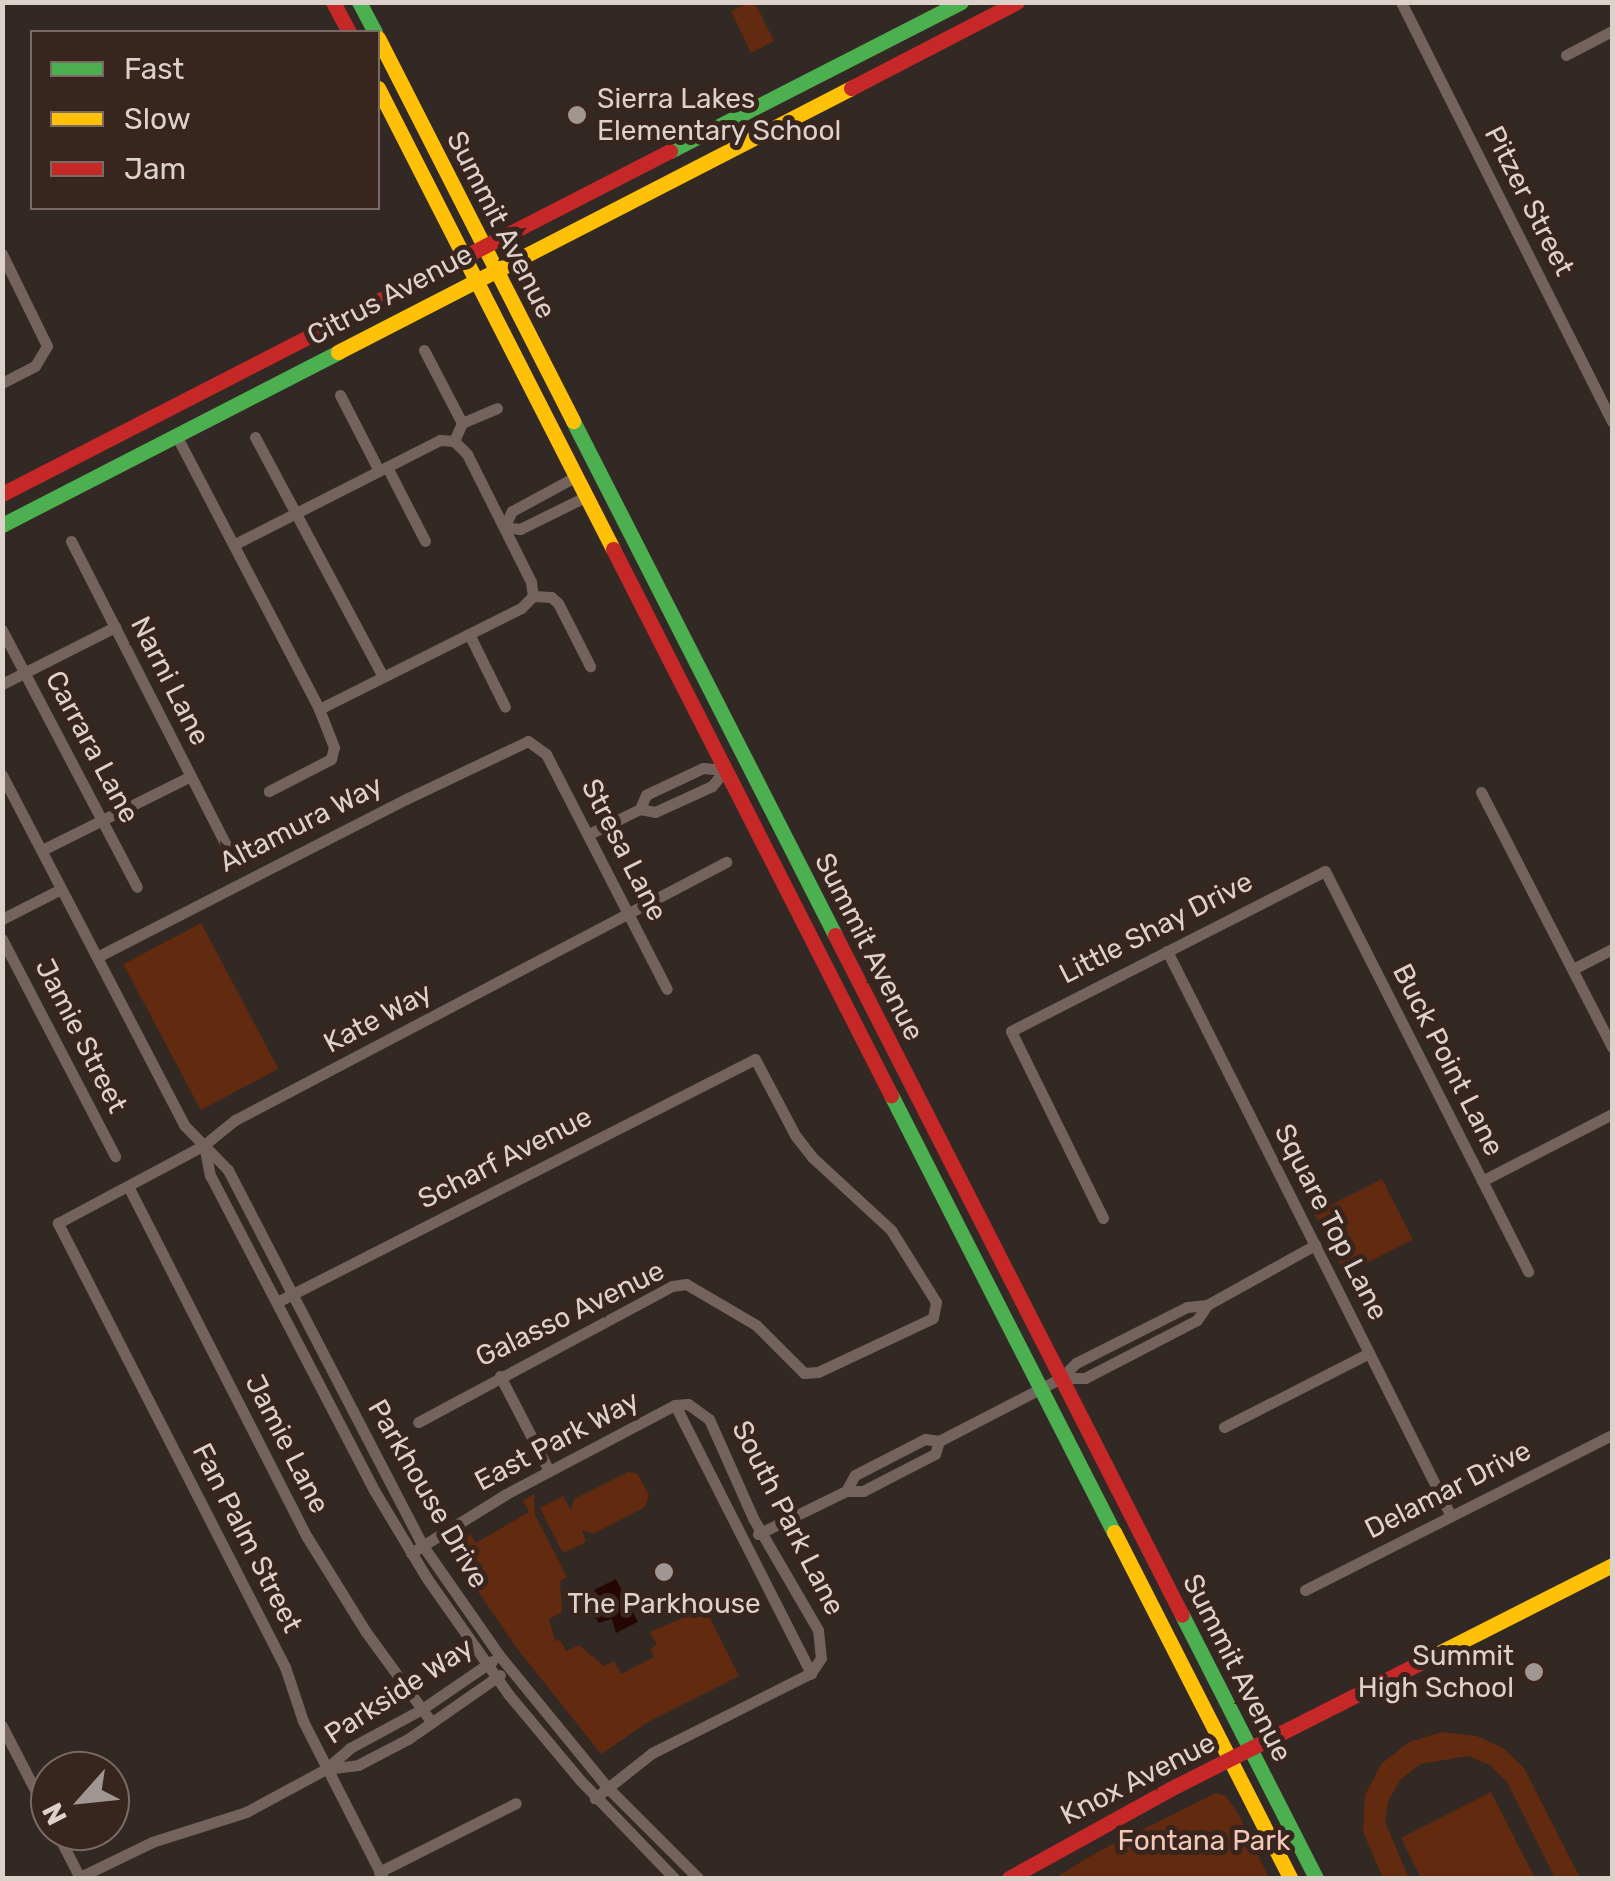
<!DOCTYPE html>
<style>
body{margin:0}
#map{position:relative;width:1615px;height:1881px;overflow:hidden;background:#322824;font-family:Rubik,sans-serif}
div>[style]{position:absolute}
.green>*{inset:0;background:#622a0e;transform-origin:0 0}
.water>*{inset:0;background:#240603}
.street>*{height:11px;margin:-5.5px;padding:0 5.5px;transform-origin:5.5px;border-radius:5.5px;background:#74635c}
.fast>*{height:15px;margin:-7.5px;padding:0 7.5px;transform-origin:7.5px;border-radius:7.5px;background:#4caf50}
.slow>*{height:15px;margin:-7.5px;padding:0 7.5px;transform-origin:7.5px;border-radius:7.5px;background:#ffc107}
.jam>*{height:15px;margin:-7.5px;padding:0 7.5px;transform-origin:7.5px;border-radius:7.5px;background:#c62828}
.dots>*{width:28px;height:28px;translate:-50% -50%;box-sizing:border-box;border:5px solid #38251e;border-radius:50%}
span{translate:-50% -50%;white-space:nowrap;text-align:center;line-height:1.15;-webkit-text-stroke:10px #38251e;paint-order:stroke}
.poi-label{font-size:28px;color:#ddd1cc}
.left{translate:0 -50%;text-align:left}
.right{translate:-100% -50%;text-align:right}
.street-label{font-size:28px;color:#ddd1cc}
.park-label{font-size:28px;color:#f3c8b8}
.frame{position:absolute;inset:0;border:5px solid #ddd1cc;pointer-events:none}
.legend{position:absolute;left:30px;top:30px;width:350px;height:180px;box-sizing:border-box;background:#38251e;border:2px solid #7a6a64;margin:0;padding:12px 18px;list-style:none;font-size:30px;color:#ddd1cc}
.legend li{display:flex;align-items:center;gap:20px;height:50px}
.legend b{width:50px;border:2px solid #7a6a64}
.north{position:absolute;left:30px;top:1751px;width:100px;height:100px;box-sizing:border-box;background:#38251e;border:2px solid #7a6a64;border-radius:50%;rotate:243deg;font-size:28px;font-weight:700;line-height:40px;text-align:center;color:#ddd1cc}
.north::after{content:'';display:block;margin:auto;width:35px;height:45px;background:#a19691;clip-path:polygon(50% 0,100% 100%,50% 72%,0 100%)}
</style>
<div id="map">
<div class="green">
<div style="clip-path:polygon(748px 3px,755px 3px,774px 41px,751px 53px,731px 11px)"></div>
<div style="left:201px;top:923px;width:165px;height:88px;rotate:62deg"></div>
<div style="left:1382px;top:1179px;width:68px;height:76px;rotate:63deg"></div>
<div style="clip-path:polygon(628px 1472px,638px 1474px,649px 1495px,645px 1507px,593px 1534px,582px 1530px,586px 1542px,563px 1553px,540px 1508px,563px 1496px,571px 1510px,574px 1499px)"></div>
<div style="clip-path:polygon(534px 1494px,535px 1515px,567px 1577px,560px 1581px,562px 1612px,549px 1619px,555px 1641px,560px 1640px,566px 1651px,579px 1645px,604px 1666px,614px 1661px,621px 1674px,654px 1657px,650px 1649px,657px 1645px,650px 1632px,705px 1608px,739px 1676px,648px 1722px,601px 1754px,516px 1647px,449px 1549px,470px 1534px,476px 1543px,529px 1512px,523px 1501px)"></div>
<div style="clip-path:polygon(1442px 1732px,1477px 1736px,1503px 1748px,1524px 1768px,1580px 1878px,1555px 1878px,1507px 1782px,1490px 1765px,1468px 1756px,1420px 1764px,1400px 1780px,1388px 1802px,1385px 1822px,1409px 1878px,1383px 1878px,1363px 1832px,1365px 1795px,1381px 1764px,1409px 1742px)"></div>
<div style="clip-path:polygon(1491px 1792px,1535px 1878px,1421px 1878px,1401px 1838px)"></div>
<div style="clip-path:polygon(1216px 1793px,1226px 1796px,1239px 1815px,1269px 1878px,1055px 1878px,1099px 1851px)"></div>
</div>
<div class="water">
<div style="clip-path:polygon(616px 1579px,638px 1622px,616px 1633px,612px 1619px,599px 1623px,591px 1612px,603px 1601px,594px 1590px)"></div>
</div>
<div class="street">
<div style="left:1401px;top:2px;width:470px;rotate:63.3deg"></div>
<div style="left:1566px;top:55px;width:52px;rotate:-27.6deg"></div>
<div style="left:2px;top:254px;width:102px;rotate:63.9deg"></div>
<div style="left:47px;top:346px;width:23px;rotate:121deg"></div>
<div style="left:35px;top:366px;width:37px;rotate:153deg"></div>
<div style="left:424px;top:350px;width:82px;rotate:62.5deg"></div>
<div style="left:340px;top:395px;width:85px;rotate:62.8deg"></div>
<div style="left:176px;top:435px;width:309px;rotate:62.4deg"></div>
<div style="left:319px;top:709px;width:41px;rotate:68.5deg"></div>
<div style="left:334px;top:747px;width:12px;rotate:104deg"></div>
<div style="left:331px;top:759px;width:70px;rotate:152.7deg"></div>
<div style="left:255px;top:437px;width:272px;rotate:61.9deg"></div>
<div style="left:454px;top:441px;width:20px;rotate:-66deg"></div>
<div style="left:462px;top:423px;width:38px;rotate:-23deg"></div>
<div style="left:387px;top:467px;width:83px;rotate:62.8deg"></div>
<div style="left:575px;top:477px;width:72px;rotate:151.6deg"></div>
<div style="left:512px;top:511px;width:18px;rotate:117deg"></div>
<div style="left:504px;top:527px;width:16px;rotate:7deg"></div>
<div style="left:520px;top:529px;width:72px;rotate:-26.2deg"></div>
<div style="left:71px;top:541px;width:341px;rotate:63deg"></div>
<div style="left:235px;top:544px;width:230px;rotate:-26.9deg"></div>
<div style="left:440px;top:440px;width:14px;rotate:4deg"></div>
<div style="left:454px;top:441px;width:18px;rotate:45deg"></div>
<div style="left:467px;top:454px;width:143px;rotate:63.4deg"></div>
<div style="left:531px;top:582px;width:14px;rotate:82deg"></div>
<div style="left:533px;top:596px;width:17px;rotate:135deg"></div>
<div style="left:521px;top:608px;width:226px;rotate:153.4deg"></div>
<div style="left:533px;top:596px;width:18px;rotate:3deg"></div>
<div style="left:551px;top:597px;width:9px;rotate:41deg"></div>
<div style="left:558px;top:603px;width:71px;rotate:63.1deg"></div>
<div style="left:2px;top:630px;width:290px;rotate:62.3deg"></div>
<div style="left:469px;top:634px;width:81px;rotate:63.7deg"></div>
<div style="left:2px;top:684px;width:127px;rotate:-26.8deg"></div>
<div style="left:2px;top:775px;width:394px;rotate:62.5deg"></div>
<div style="left:184px;top:1125px;width:63px;rotate:45.6deg"></div>
<div style="left:228px;top:1170px;width:424px;rotate:62.6deg"></div>
<div style="left:423px;top:1546px;width:133px;rotate:55.1deg"></div>
<div style="left:499px;top:1655px;width:171px;rotate:50.7deg"></div>
<div style="left:607px;top:1787px;width:129px;rotate:45deg"></div>
<div style="left:1481px;top:792px;width:287px;rotate:62.8deg"></div>
<div style="left:640px;top:809px;width:15px;rotate:11deg"></div>
<div style="left:655px;top:812px;width:63px;rotate:-24.5deg"></div>
<div style="left:712px;top:786px;width:21px;rotate:-51deg"></div>
<div style="left:589px;top:834px;width:57px;rotate:-26.1deg"></div>
<div style="left:640px;top:809px;width:15px;rotate:-67deg"></div>
<div style="left:646px;top:795px;width:9px;rotate:-27deg"></div>
<div style="left:654px;top:791px;width:54px;rotate:-25.1deg"></div>
<div style="left:703px;top:768px;width:22px;rotate:5deg"></div>
<div style="left:42px;top:850px;width:166px;rotate:-26.4deg"></div>
<div style="left:2px;top:919px;width:66px;rotate:-27deg"></div>
<div style="left:2px;top:939px;width:245px;rotate:62.5deg"></div>
<div style="left:1167px;top:951px;width:632px;rotate:63.31deg"></div>
<div style="left:99px;top:956px;width:345px;rotate:-27.1deg"></div>
<div style="left:406px;top:799px;width:135px;rotate:-25.4deg"></div>
<div style="left:528px;top:741px;width:22px;rotate:36deg"></div>
<div style="left:546px;top:754px;width:264px;rotate:62.8deg"></div>
<div style="left:1573px;top:969px;width:44px;rotate:-27.1deg"></div>
<div style="left:204px;top:1145px;width:31px;rotate:79deg"></div>
<div style="left:210px;top:1175px;width:355px;rotate:62.5deg"></div>
<div style="left:374px;top:1490px;width:101px;rotate:59.1deg"></div>
<div style="left:426px;top:1577px;width:144px;rotate:54.9deg"></div>
<div style="left:509px;top:1695px;width:111px;rotate:50.1deg"></div>
<div style="left:580px;top:1780px;width:136px;rotate:46.2deg"></div>
<div style="left:1482px;top:1181px;width:146px;rotate:-27.3deg"></div>
<div style="left:129px;top:1188px;width:392px;rotate:63deg"></div>
<div style="left:307px;top:1537px;width:112px;rotate:58.2deg"></div>
<div style="left:366px;top:1632px;width:112px;rotate:54deg"></div>
<div style="left:1103px;top:1218px;width:208px;rotate:-116.2deg"></div>
<div style="left:1011px;top:1031px;width:352px;rotate:-27deg"></div>
<div style="left:1325px;top:871px;width:449px;rotate:63.1deg"></div>
<div style="left:277px;top:1302px;width:536px;rotate:-26.95deg"></div>
<div style="left:755px;top:1059px;width:86px;rotate:62.2deg"></div>
<div style="left:795px;top:1135px;width:28px;rotate:52deg"></div>
<div style="left:812px;top:1157px;width:108px;rotate:42.7deg"></div>
<div style="left:891px;top:1230px;width:85px;rotate:58deg"></div>
<div style="left:936px;top:1302px;width:16px;rotate:101deg"></div>
<div style="left:933px;top:1318px;width:127px;rotate:154.8deg"></div>
<div style="left:818px;top:1372px;width:14px;rotate:176deg"></div>
<div style="left:804px;top:1373px;width:68px;rotate:-135deg"></div>
<div style="left:756px;top:1325px;width:81px;rotate:-149.6deg"></div>
<div style="left:686px;top:1284px;width:14px;rotate:172deg"></div>
<div style="left:672px;top:1286px;width:288px;rotate:151.8deg"></div>
<div style="left:500px;top:1376px;width:107px;rotate:62.7deg"></div>
<div style="left:1061px;top:1378px;width:24px"></div>
<div style="left:1085px;top:1378px;width:126px;rotate:-27.4deg"></div>
<div style="left:1197px;top:1320px;width:18px;rotate:-56deg"></div>
<div style="left:675px;top:1405px;width:301px;rotate:63.1deg"></div>
<div style="left:1224px;top:1427px;width:163px;rotate:-27deg"></div>
<div style="left:846px;top:1491px;width:18px;rotate:-61deg"></div>
<div style="left:855px;top:1475px;width:79px;rotate:-27.2deg"></div>
<div style="left:925px;top:1439px;width:14px;rotate:8deg"></div>
<div style="left:939px;top:1441px;width:137px;rotate:-27.3deg"></div>
<div style="left:1061px;top:1378px;width:21px;rotate:-45deg"></div>
<div style="left:1076px;top:1363px;width:124px;rotate:-26.8deg"></div>
<div style="left:1187px;top:1307px;width:20px;rotate:-6deg"></div>
<div style="left:1207px;top:1305px;width:124px;rotate:-29.1deg"></div>
<div style="left:758px;top:1534px;width:98px;rotate:-26deg"></div>
<div style="left:846px;top:1491px;width:17px"></div>
<div style="left:863px;top:1491px;width:81px;rotate:-27.2deg"></div>
<div style="left:935px;top:1454px;width:14px;rotate:-73deg"></div>
<div style="left:411px;top:1553px;width:112px;rotate:-31.8deg"></div>
<div style="left:506px;top:1494px;width:191px;rotate:-27.8deg"></div>
<div style="left:675px;top:1405px;width:13px;rotate:-4deg"></div>
<div style="left:688px;top:1404px;width:26px;rotate:36deg"></div>
<div style="left:709px;top:1419px;width:108px;rotate:66deg"></div>
<div style="left:753px;top:1518px;width:129px;rotate:59.9deg"></div>
<div style="left:818px;top:1630px;width:28px;rotate:84deg"></div>
<div style="left:821px;top:1658px;width:18px;rotate:124deg"></div>
<div style="left:811px;top:1673px;width:178px;rotate:153.3deg"></div>
<div style="left:652px;top:1753px;width:73px;rotate:141.7deg"></div>
<div style="left:1305px;top:1590px;width:344px;rotate:-26.8deg"></div>
<div style="left:2px;top:1726px;width:105px;rotate:62.7deg"></div>
<div style="left:326px;top:1769px;width:32px;rotate:-7deg"></div>
<div style="left:358px;top:1765px;width:56px;rotate:-27.5deg"></div>
<div style="left:408px;top:1739px;width:112px;rotate:-34.8deg"></div>
<div style="left:56px;top:1831px;width:53px;rotate:62.9deg"></div>
<div style="left:379px;top:1872px;width:153px;rotate:-26.7deg"></div>
<div style="left:78px;top:1878px;width:82px;rotate:-25.9deg"></div>
<div style="left:152px;top:1842px;width:99px;rotate:-17.7deg"></div>
<div style="left:246px;top:1812px;width:91px;rotate:-28.3deg"></div>
<div style="left:326px;top:1769px;width:32px;rotate:-41deg"></div>
<div style="left:350px;top:1748px;width:82px;rotate:-28.4deg"></div>
<div style="left:422px;top:1709px;width:85px;rotate:-34.4deg"></div>
<div style="left:383px;top:1878px;width:176px;rotate:-117deg"></div>
<div style="left:303px;top:1721px;width:57px;rotate:-108.4deg"></div>
<div style="left:285px;top:1667px;width:499px;rotate:-117.1deg"></div>
<div style="left:58px;top:1223px;width:166px;rotate:-28.1deg"></div>
<div style="left:204px;top:1145px;width:40px;rotate:-39deg"></div>
<div style="left:235px;top:1120px;width:555px;rotate:-27.72deg"></div>
</div>
<div class="fast">
<div style="left:359px;top:2px;width:34px;rotate:62deg"></div>
<div style="left:670px;top:151px;width:327px;rotate:-27.1deg"></div>
<div style="left:573px;top:421px;width:577px;rotate:62.99deg"></div>
<div style="left:2px;top:525px;width:378px;rotate:-27.2deg"></div>
<div style="left:891px;top:1095px;width:491px;rotate:63deg"></div>
<div style="left:1182px;top:1615px;width:295px;rotate:63deg"></div>
</div>
<div class="slow">
<div style="left:378px;top:38px;width:430px;rotate:63deg"></div>
<div style="left:378px;top:88px;width:517px;rotate:62.99deg"></div>
<div style="left:338px;top:352px;width:577px;rotate:-27.23deg"></div>
<div style="left:1114px;top:1532px;width:388px;rotate:63deg"></div>
<div style="left:1423px;top:1661px;width:212px;rotate:-26.9deg"></div>
</div>
<div class="jam">
<div style="left:333px;top:2px;width:34px;rotate:62deg"></div>
<div style="left:851px;top:88px;width:187px;rotate:-27.4deg"></div>
<div style="left:2px;top:494px;width:751px;rotate:-27.18deg"></div>
<div style="left:613px;top:549px;width:613px;rotate:63.02deg"></div>
<div style="left:835px;top:935px;width:763px;rotate:62.97deg"></div>
<div style="left:1009px;top:1878px;width:184px;rotate:-28.9deg"></div>
<div style="left:1170px;top:1789px;width:284px;rotate:-26.8deg"></div>
</div>
<div class="dots">
<div style="left:577px;top:115px;background:#a19691"></div>
<div style="left:664px;top:1572px;background:#a19691"></div>
<div style="left:1534px;top:1672px;background:#a19691"></div>
</div>
<div class="poi-label">
<span class="left" style="left:597px;top:115px">Sierra Lakes<br>Elementary School</span>
<span style="left:664px;top:1604px">The Parkhouse</span>
<span class="right" style="left:1514px;top:1672px">Summit<br>High School</span>
</div>
<div class="street-label">
<span style="left:1529px;top:201px;rotate:63deg">Pitzer Street</span>
<span style="left:501px;top:225px;rotate:63deg">Summit Avenue</span>
<span style="left:390px;top:295px;rotate:-28deg">Citrus Avenue</span>
<span style="left:170px;top:681px;rotate:63deg">Narni Lane</span>
<span style="left:92px;top:747px;rotate:62deg">Carrara Lane</span>
<span style="left:301px;top:824px;rotate:-27deg">Altamura Way</span>
<span style="left:624px;top:850px;rotate:63deg">Stresa Lane</span>
<span style="left:1156px;top:928px;rotate:-27deg">Little Shay Drive</span>
<span style="left:869px;top:947px;rotate:63deg">Summit Avenue</span>
<span style="left:378px;top:1018px;rotate:-28deg">Kate Way</span>
<span style="left:81px;top:1036px;rotate:63deg">Jamie Street</span>
<span style="left:1448px;top:1060px;rotate:63deg">Buck Point Lane</span>
<span style="left:505px;top:1158px;rotate:-27deg">Scharf Avenue</span>
<span style="left:1331px;top:1222px;rotate:63deg">Square Top Lane</span>
<span style="left:570px;top:1314px;rotate:-26deg">Galasso Avenue</span>
<span style="left:557px;top:1441px;rotate:-28deg">East Park Way</span>
<span style="left:287px;top:1444px;rotate:63deg">Jamie Lane</span>
<span style="left:1448px;top:1490px;rotate:-27deg">Delamar Drive</span>
<span style="left:428px;top:1494px;rotate:60deg">Parkhouse Drive</span>
<span style="left:788px;top:1518px;rotate:63deg">South Park Lane</span>
<span style="left:247px;top:1538px;rotate:63deg">Fan Palm Street</span>
<span style="left:1237px;top:1668px;rotate:63deg">Summit Avenue</span>
<span style="left:399px;top:1691px;rotate:-33deg">Parkside Way</span>
<span style="left:1138px;top:1779px;rotate:-27deg">Knox Avenue</span>
</div>
<div class="park-label">
<span style="left:1204px;top:1841px">Fontana Park</span>
</div>
<div class="frame"></div>
<ul class="legend">
<li><b style="height:12px;background:#4caf50"></b>Fast</li>
<li><b style="height:12px;background:#ffc107"></b>Slow</li>
<li><b style="height:12px;background:#c62828"></b>Jam</li>
</ul>
<div class="north">N</div>
</div>
